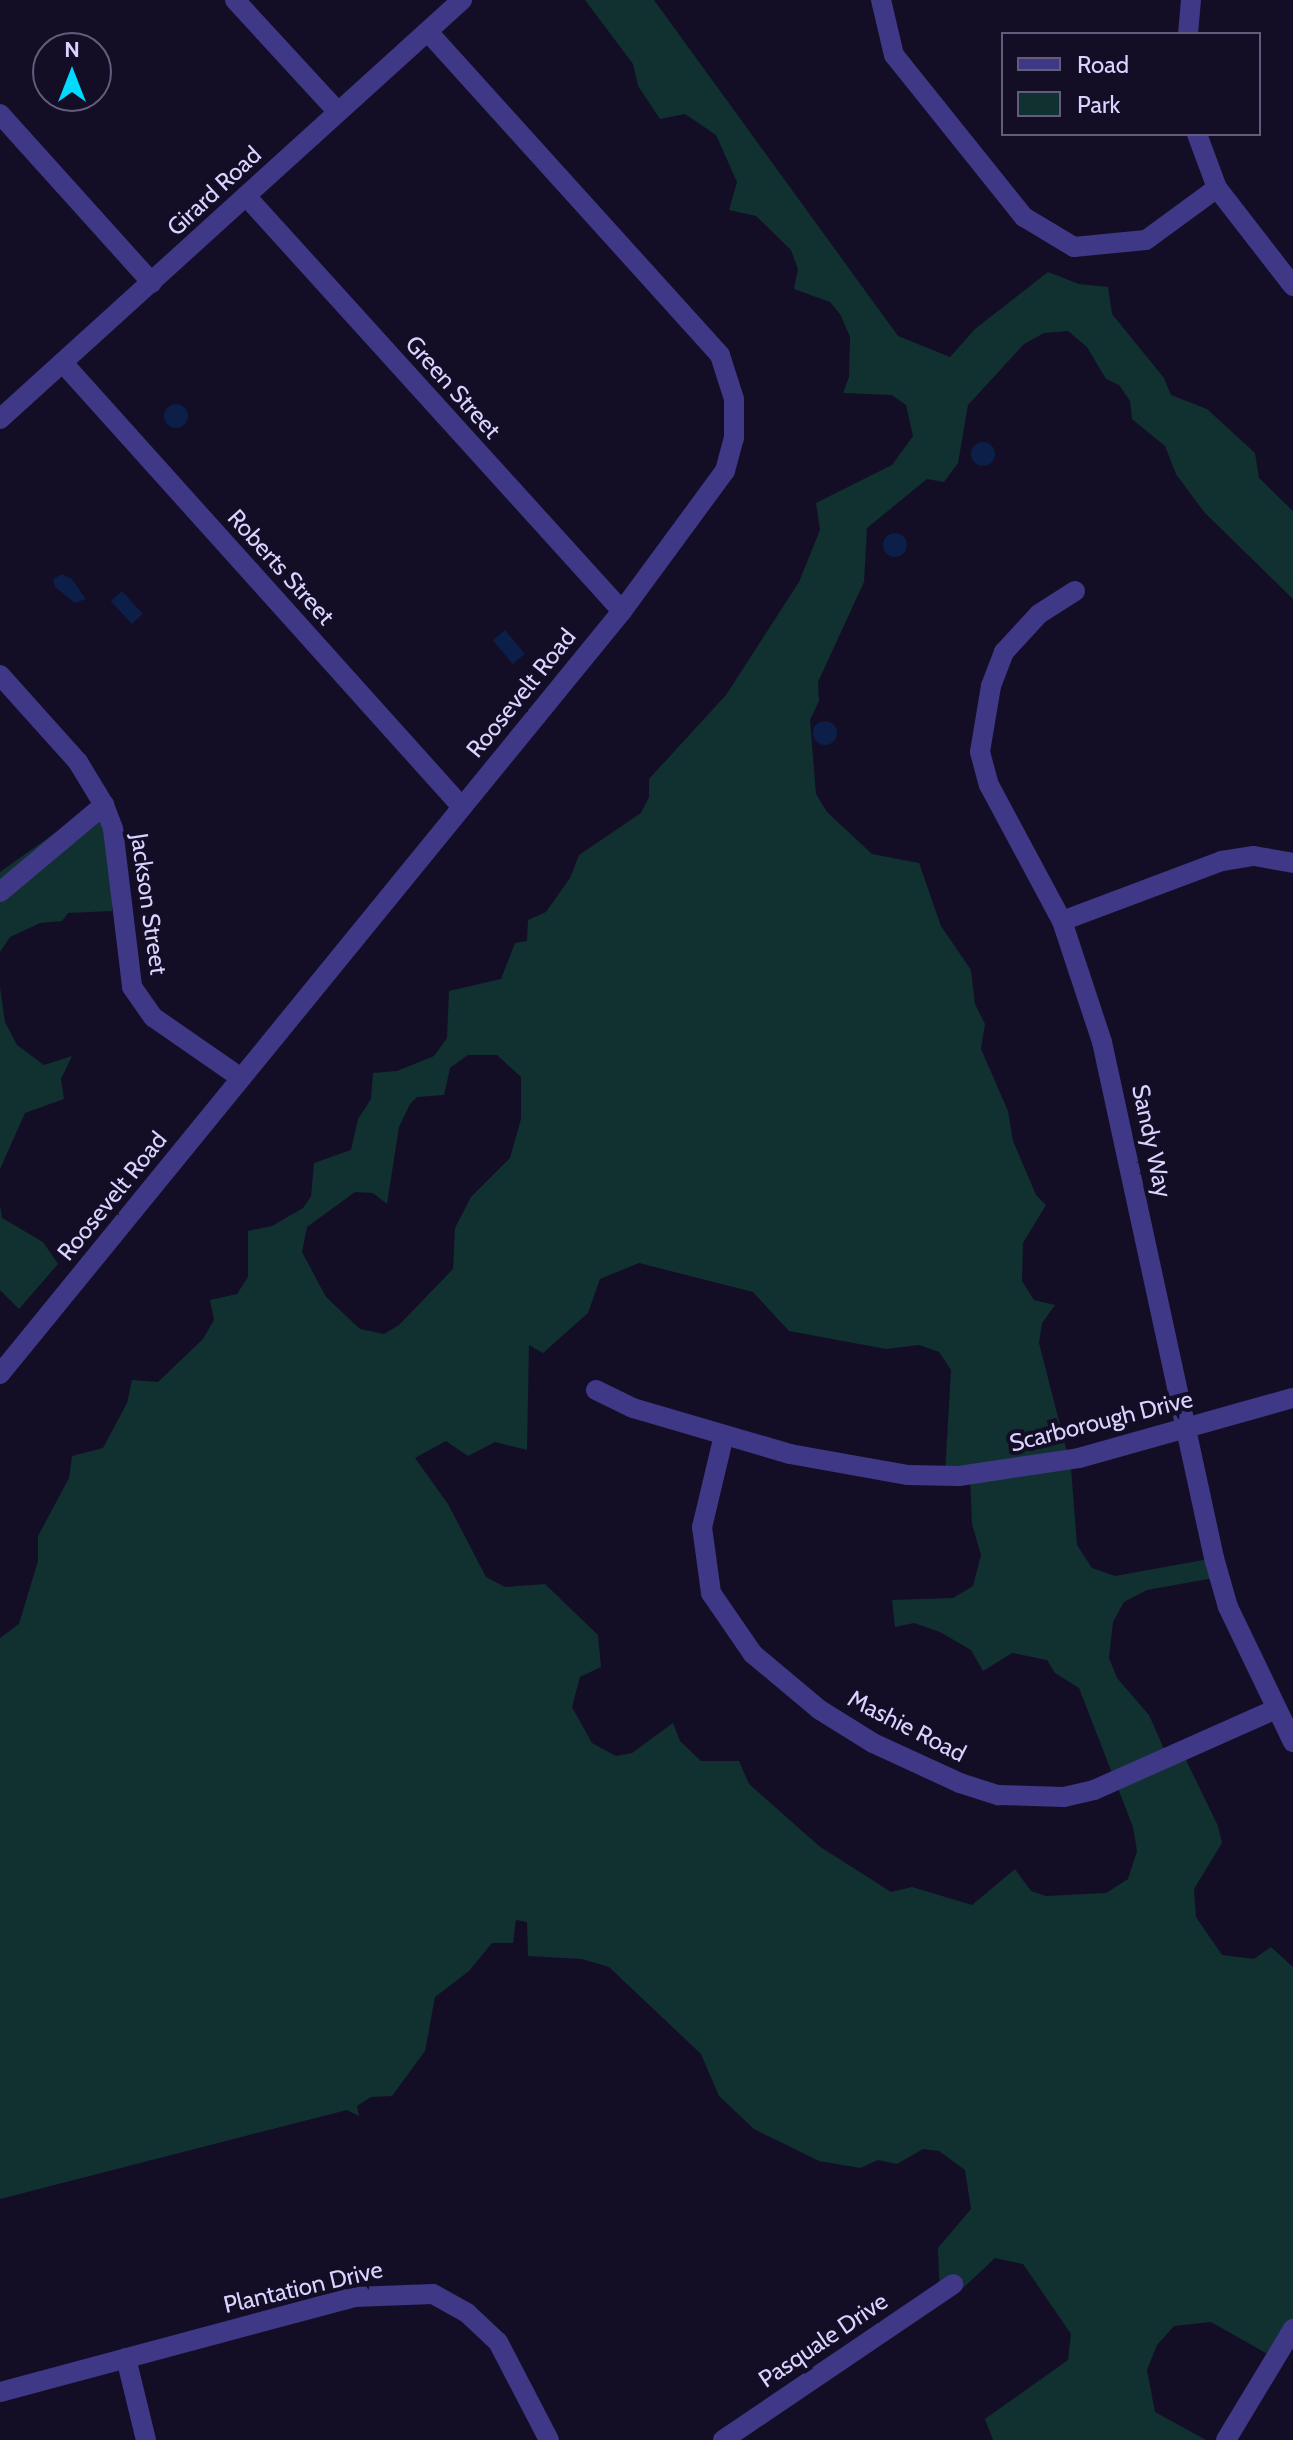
<!DOCTYPE html>
<style>
body{margin:0}
#map{position:relative;width:1293px;height:2440px;overflow:hidden;background:#130e26;font-family:Cabin,sans-serif}
div>[style]{position:absolute}
.green>*{inset:0;background:#113030}
.water>*{inset:0;background:#0b1f48;transform-origin:0 0}
.round{border-radius:50%}
.minor>*{height:20px;margin:-10px;padding:0 10px;transform-origin:10px;border-radius:10px;background:#3f3886}
span{translate:-50% -50%;white-space:nowrap;text-align:center;line-height:1.15;-webkit-text-stroke:8px #130e26;paint-order:stroke}
.street-label{font-size:24px;color:#dad3ff}
.legend{position:absolute;left:1001px;top:32px;width:260px;height:104px;box-sizing:border-box;background:#130e26;border:2px solid #635d7d;margin:0;padding:10px 14px;list-style:none;font-size:24px;color:#dad3ff}
.legend li{display:flex;align-items:center;gap:16px;height:40px}
.legend b{width:40px;border:2px solid #635d7d}
.north{position:absolute;left:32px;top:32px;width:80px;height:80px;box-sizing:border-box;background:#130e26;border:2px solid #635d7d;border-radius:50%;rotate:0deg;font-size:22px;font-weight:700;line-height:32px;text-align:center;color:#dad3ff}
.north::after{content:'';display:block;margin:auto;width:28px;height:36px;background:#00dafe;clip-path:polygon(50% 0,100% 100%,50% 72%,0 100%)}
</style>
<div id="map">
<div class="green">
<div style="clip-path:polygon(evenodd,585px 0,654px 0,898px 336px,950px 357px,975px 329px,1048px 272px,1079px 284px,1108px 287px,1112px 314px,1164px 378px,1171px 395px,1207px 409px,1255px 453px,1259px 478px,1293px 511px,1293px 599px,1204px 512px,1176px 474px,1165px 446px,1132px 419px,1130px 401px,1119px 385px,1106px 379px,1087px 347px,1068px 331px,1044px 333px,1024px 344px,968px 405px,958px 463px,944px 482px,927px 479px,867px 528px,864px 582px,818px 682px,819px 701px,810px 720px,816px 794px,827px 812px,872px 854px,919px 863px,941px 926px,971px 970px,975px 1004px,985px 1024px,981px 1049px,1008px 1111px,1013px 1141px,1036px 1195px,1046px 1205px,1023px 1243px,1022px 1281px,1034px 1300px,1055px 1305px,1042px 1323px,1039px 1343px,1071px 1468px,1077px 1545px,1092px 1568px,1115px 1576px,1209px 1559px,1214px 1578px,1147px 1590px,1124px 1602px,1113px 1622px,1109px 1658px,1117px 1678px,1149px 1715px,1168px 1758px,1185px 1758px,1218px 1826px,1222px 1843px,1194px 1889px,1196px 1917px,1222px 1955px,1254px 1959px,1271px 1947px,1293px 1967px,1293px 2334px,1273px 2357px,1211px 2322px,1174px 2326px,1157px 2345px,1147px 2370px,1155px 2412px,1206px 2440px,993px 2440px,985px 2419px,1068px 2360px,1071px 2334px,1023px 2264px,995px 2258px,962px 2289px,940px 2300px,938px 2248px,971px 2209px,965px 2170px,939px 2151px,923px 2149px,897px 2164px,878px 2160px,860px 2168px,819px 2161px,754px 2129px,719px 2096px,701px 2054px,609px 1967px,582px 1959px,528px 1956px,527px 1922px,516px 1920px,513px 1943px,492px 1943px,469px 1971px,435px 1997px,425px 2051px,392px 2096px,371px 2097px,357px 2106px,359px 2116px,347px 2110px,0 2199px,0 1638px,19px 1624px,38px 1561px,38px 1536px,69px 1478px,72px 1456px,103px 1448px,127px 1403px,132px 1380px,158px 1382px,203px 1339px,214px 1320px,210px 1300px,237px 1294px,248px 1277px,248px 1231px,272px 1226px,303px 1208px,311px 1196px,314px 1163px,351px 1150px,358px 1119px,371px 1099px,373px 1073px,397px 1071px,434px 1056px,447px 1038px,449px 991px,501px 979px,515px 943px,527px 941px,528px 920px,546px 912px,570px 878px,579px 855px,641px 813px,649px 797px,649px 779px,726px 695px,799px 582px,820px 530px,816px 503px,892px 465px,913px 436px,906px 405px,892px 395px,843px 393px,849px 377px,850px 337px,840px 314px,830px 302px,794px 289px,798px 269px,791px 250px,756px 216px,729px 210px,737px 182px,716px 135px,685px 114px,660px 119px,638px 86px,633px 64px,585px 0,468px 1055px,497px 1055px,521px 1077px,521px 1119px,510px 1158px,471px 1197px,455px 1228px,453px 1269px,399px 1325px,384px 1334px,360px 1329px,326px 1297px,302px 1252px,307px 1227px,355px 1192px,373px 1193px,387px 1204px,399px 1127px,410px 1104px,417px 1097px,444px 1095px,450px 1068px,468px 1055px,585px 0,639px 1263px,753px 1292px,789px 1331px,886px 1349px,919px 1345px,939px 1352px,951px 1370px,945px 1474px,970px 1477px,972px 1524px,981px 1555px,973px 1586px,953px 1598px,892px 1600px,895px 1627px,914px 1623px,940px 1632px,971px 1650px,983px 1671px,1012px 1653px,1047px 1660px,1055px 1673px,1079px 1688px,1133px 1827px,1137px 1851px,1128px 1879px,1106px 1893px,1046px 1896px,1031px 1891px,1015px 1869px,972px 1905px,912px 1887px,891px 1892px,819px 1846px,749px 1784px,739px 1761px,701px 1761px,680px 1741px,673px 1723px,632px 1753px,616px 1756px,592px 1743px,572px 1707px,580px 1677px,601px 1667px,598px 1635px,545px 1584px,505px 1587px,486px 1577px,448px 1504px,415px 1458px,446px 1441px,468px 1456px,495px 1442px,527px 1450px,529px 1345px,543px 1353px,588px 1313px,600px 1279px,639px 1263px)"></div>
<div style="clip-path:polygon(97px 803px,113px 833px,112px 911px,68px 913px,62px 921px,40px 923px,10px 937px,0 952px,0 872px)"></div>
<div style="clip-path:polygon(0 987px,5px 1022px,17px 1045px,44px 1065px,72px 1056px,61px 1079px,64px 1099px,25px 1113px,0 1169px)"></div>
<div style="clip-path:polygon(0 1205px,2px 1218px,43px 1242px,58px 1264px,19px 1309px,0 1290px)"></div>
</div>
<div class="water">
<div class="round" style="left:164px;top:404px;width:24px;height:24px"></div>
<div class="round" style="left:971px;top:442px;width:24px;height:24px"></div>
<div class="round" style="left:883px;top:533px;width:24px;height:24px"></div>
<div style="clip-path:polygon(62px 574px,72px 579px,86px 599px,75px 603px,55px 587px,53px 579px)"></div>
<div style="left:122px;top:591px;width:31px;height:15px;rotate:48deg"></div>
<div style="left:505px;top:630px;width:31px;height:16px;rotate:50deg"></div>
<div class="round" style="left:813px;top:721px;width:24px;height:24px"></div>
</div>
<div class="minor">
<div style="left:235px;top:0;width:152px;rotate:47.4deg"></div>
<div style="left:881px;top:0;width:57px;rotate:76.7deg"></div>
<div style="left:894px;top:55px;width:208px;rotate:51.3deg"></div>
<div style="left:1024px;top:217px;width:58px;rotate:31deg"></div>
<div style="left:1074px;top:247px;width:72px;rotate:-5.6deg"></div>
<div style="left:1146px;top:240px;width:88px;rotate:-36.2deg"></div>
<div style="left:1188px;top:34px;width:34px;rotate:-85deg"></div>
<div style="left:0;top:114px;width:227px;rotate:48deg"></div>
<div style="left:1197px;top:134px;width:58px;rotate:69.7deg"></div>
<div style="left:1217px;top:188px;width:124px;rotate:52.2deg"></div>
<div style="left:246px;top:196px;width:560px;rotate:47.82deg"></div>
<div style="left:63px;top:363px;width:596px;rotate:48.06deg"></div>
<div style="left:0;top:419px;width:624px;rotate:-42.21deg"></div>
<div style="left:1075px;top:591px;width:43px;rotate:147.4deg"></div>
<div style="left:1039px;top:614px;width:52px;rotate:132.6deg"></div>
<div style="left:1004px;top:652px;width:36px;rotate:111deg"></div>
<div style="left:991px;top:686px;width:67px;rotate:99.5deg"></div>
<div style="left:980px;top:752px;width:34px;rotate:75deg"></div>
<div style="left:989px;top:785px;width:154px;rotate:61.8deg"></div>
<div style="left:1062px;top:921px;width:127px;rotate:71.7deg"></div>
<div style="left:1102px;top:1042px;width:528px;rotate:77.75deg"></div>
<div style="left:1214px;top:1558px;width:51px;rotate:74.1deg"></div>
<div style="left:1228px;top:1607px;width:150px;rotate:64.3deg"></div>
<div style="left:0;top:675px;width:117px;rotate:48.1deg"></div>
<div style="left:78px;top:762px;width:50px;rotate:58.8deg"></div>
<div style="left:104px;top:805px;width:26px;rotate:69deg"></div>
<div style="left:113px;top:829px;width:159px;rotate:83.1deg"></div>
<div style="left:132px;top:987px;width:37px;rotate:55deg"></div>
<div style="left:153px;top:1017px;width:107px;rotate:34.7deg"></div>
<div style="left:0;top:892px;width:136px;rotate:-39.9deg"></div>
<div style="left:1062px;top:921px;width:171px;rotate:-20.6deg"></div>
<div style="left:1222px;top:861px;width:32px;rotate:-9deg"></div>
<div style="left:1254px;top:856px;width:40px;rotate:10deg"></div>
<div style="left:0;top:1374px;width:984px;rotate:-50.81deg"></div>
<div style="left:622px;top:611px;width:174px;rotate:-53.7deg"></div>
<div style="left:725px;top:471px;width:34px;rotate:-75deg"></div>
<div style="left:734px;top:438px;width:39px;rotate:-90deg"></div>
<div style="left:734px;top:399px;width:46px;rotate:-107.7deg"></div>
<div style="left:720px;top:355px;width:435px;rotate:-132.1deg"></div>
<div style="left:596px;top:1390px;width:41px;rotate:25.9deg"></div>
<div style="left:633px;top:1408px;width:164px;rotate:16.3deg"></div>
<div style="left:790px;top:1454px;width:120px;rotate:10.1deg"></div>
<div style="left:908px;top:1475px;width:51px;rotate:1.1deg"></div>
<div style="left:959px;top:1476px;width:121px;rotate:-8.5deg"></div>
<div style="left:1079px;top:1458px;width:222px;rotate:-15.7deg"></div>
<div style="left:724px;top:1435px;width:95px;rotate:103.4deg"></div>
<div style="left:702px;top:1527px;width:67px;rotate:82.2deg"></div>
<div style="left:711px;top:1593px;width:74px;rotate:55.5deg"></div>
<div style="left:753px;top:1654px;width:87px;rotate:39.9deg"></div>
<div style="left:820px;top:1710px;width:62px;rotate:31.9deg"></div>
<div style="left:873px;top:1743px;width:96px;rotate:24.7deg"></div>
<div style="left:960px;top:1783px;width:40px;rotate:18deg"></div>
<div style="left:998px;top:1795px;width:66px;rotate:1.7deg"></div>
<div style="left:1064px;top:1797px;width:31px;rotate:-13deg"></div>
<div style="left:1094px;top:1790px;width:199px;rotate:-24deg"></div>
<div style="left:126px;top:2358px;width:84px;rotate:76.3deg"></div>
<div style="left:0;top:2392px;width:367px;rotate:-15deg"></div>
<div style="left:354px;top:2297px;width:79px;rotate:-2.2deg"></div>
<div style="left:433px;top:2294px;width:39px;rotate:29deg"></div>
<div style="left:467px;top:2313px;width:42px;rotate:43.1deg"></div>
<div style="left:498px;top:2342px;width:110px;rotate:62.5deg"></div>
<div style="left:723px;top:2440px;width:278px;rotate:-34.1deg"></div>
<div style="left:1226px;top:2440px;width:130px;rotate:-58.9deg"></div>
</div>
<div class="street-label">
<span style="left:214px;top:191px;rotate:-43deg">Girard Road</span>
<span style="left:453px;top:387px;rotate:48deg">Green Street</span>
<span style="left:281px;top:567px;rotate:48deg">Roberts Street</span>
<span style="left:521px;top:693px;rotate:-51deg">Roosevelt Road</span>
<span style="left:149px;top:904px;rotate:82deg">Jackson Street</span>
<span style="left:1152px;top:1141px;rotate:78deg">Sandy Way</span>
<span style="left:112px;top:1196px;rotate:-51deg">Roosevelt Road</span>
<span style="left:1101px;top:1421px;rotate:-14deg">Scarborough Drive</span>
<span style="left:907px;top:1726px;rotate:27deg">Mashie Road</span>
<span style="left:303px;top:2287px;rotate:-13deg">Plantation Drive</span>
<span style="left:823px;top:2340px;rotate:-34deg">Pasquale Drive</span>
</div>
<ul class="legend">
<li><b style="height:10px;background:#3f3886"></b>Road</li>
<li><b style="height:22px;background:#113030"></b>Park</li>
</ul>
<div class="north">N</div>
</div>
